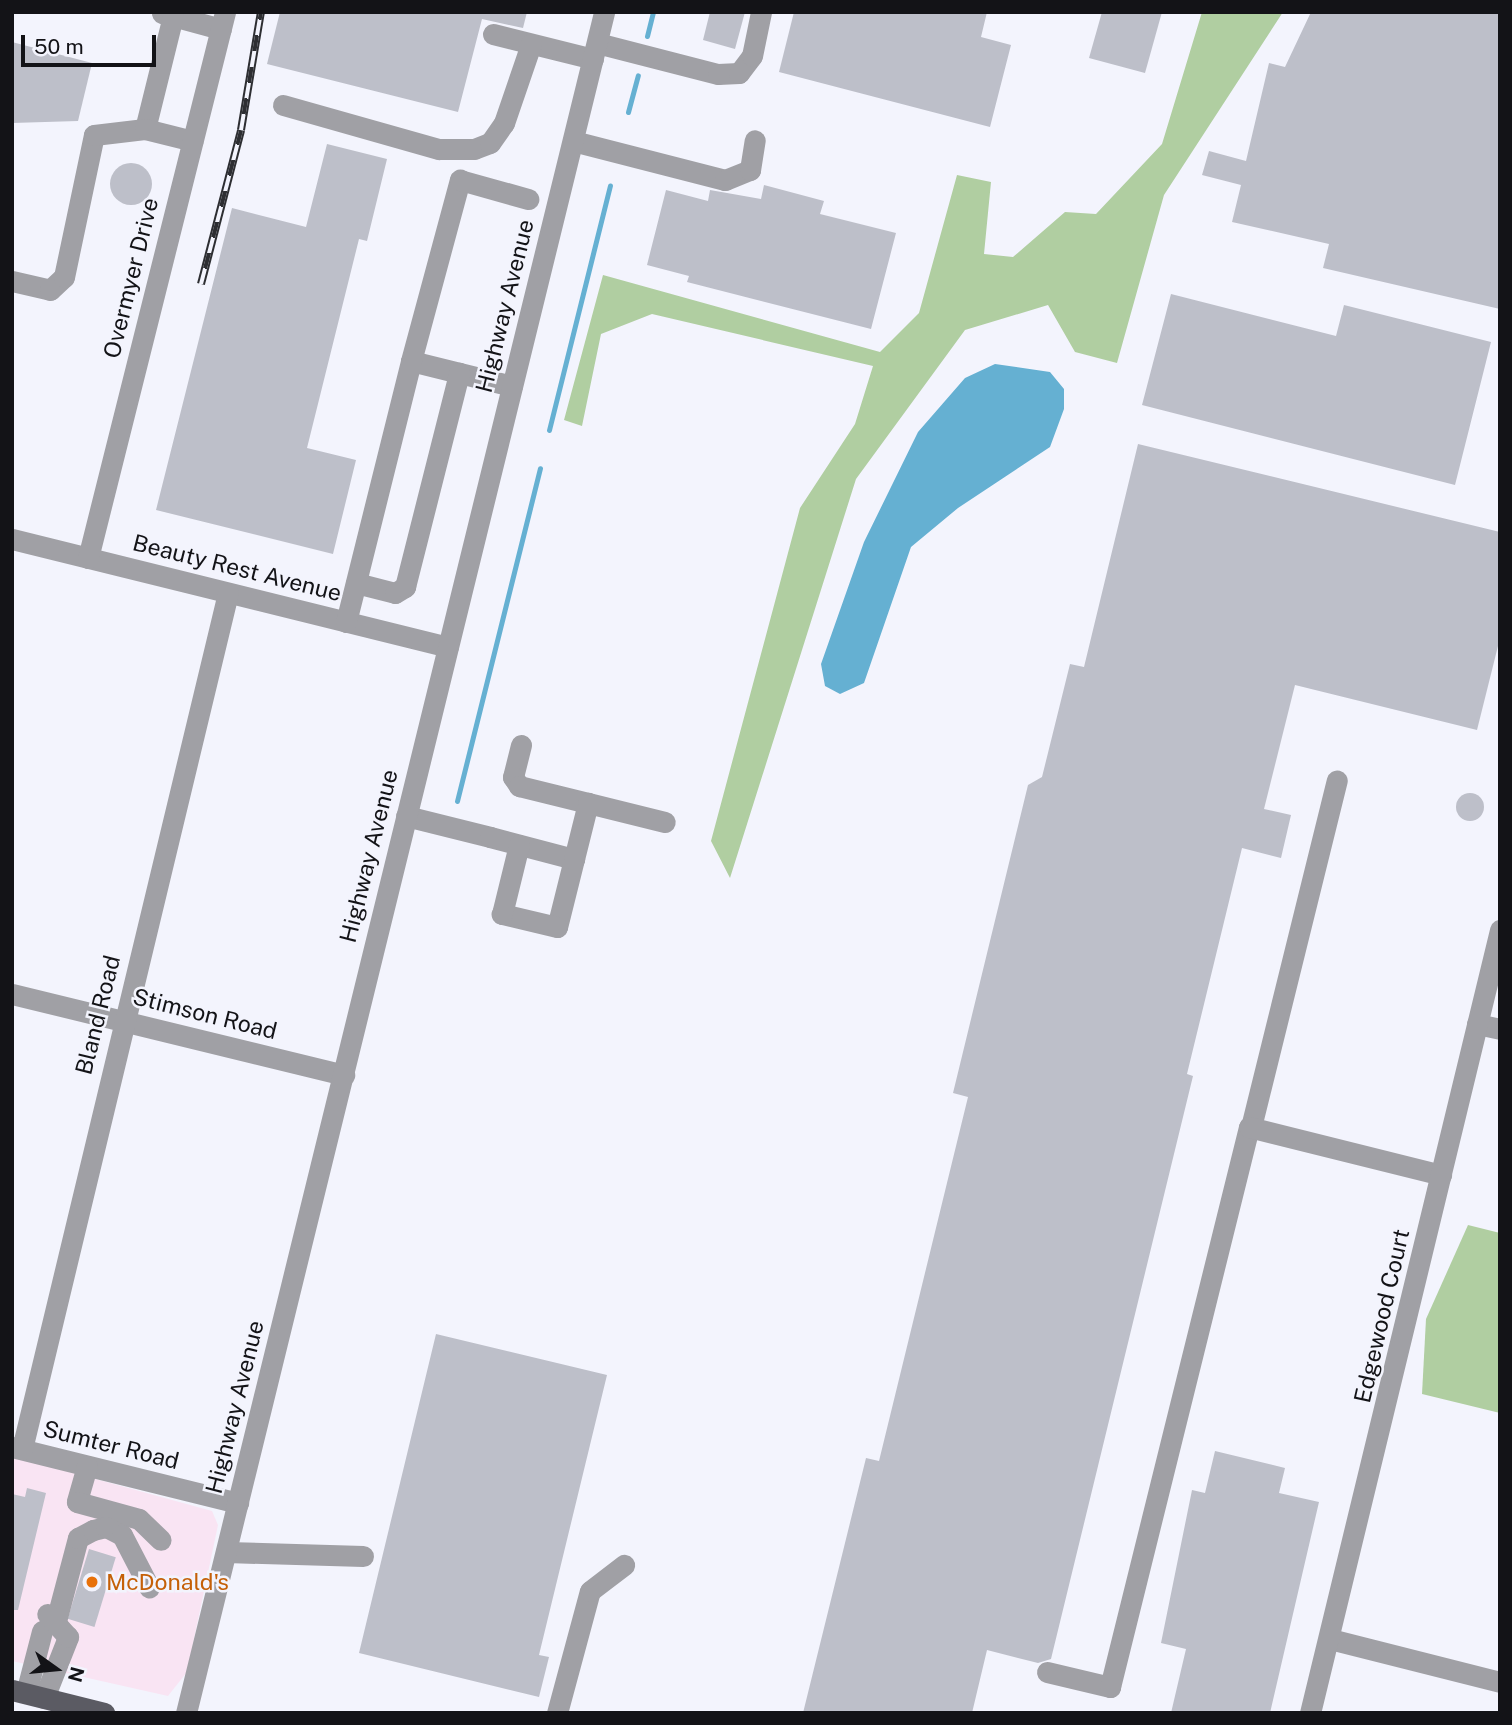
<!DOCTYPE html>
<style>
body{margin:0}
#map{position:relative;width:1512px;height:1725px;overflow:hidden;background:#f3f4fd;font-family:"Public Sans",sans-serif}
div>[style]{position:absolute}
.commercial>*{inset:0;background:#f9e4f3}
.green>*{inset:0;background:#b0cea1}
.water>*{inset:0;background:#65b0d2}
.stream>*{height:5px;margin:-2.5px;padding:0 2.5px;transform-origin:2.5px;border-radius:2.5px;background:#65b0d2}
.building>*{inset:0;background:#bdbfc9;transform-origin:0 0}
.round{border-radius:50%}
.minor>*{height:21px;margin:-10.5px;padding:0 10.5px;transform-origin:10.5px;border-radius:10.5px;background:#a0a0a5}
.major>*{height:21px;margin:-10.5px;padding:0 10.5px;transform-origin:10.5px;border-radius:10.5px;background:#5b5b63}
.rail>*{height:8px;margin-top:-4px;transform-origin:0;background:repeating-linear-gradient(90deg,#f3f4fd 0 16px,#2d2e32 0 32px);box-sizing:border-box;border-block:2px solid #2d2e32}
.dots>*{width:19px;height:19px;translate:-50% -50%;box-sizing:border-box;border:4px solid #f3f4fd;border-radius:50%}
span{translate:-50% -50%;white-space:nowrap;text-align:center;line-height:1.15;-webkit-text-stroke:5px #f3f4fd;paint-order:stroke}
.street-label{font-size:23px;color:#131317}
.food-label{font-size:23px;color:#c56008}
.left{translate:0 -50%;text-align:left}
.frame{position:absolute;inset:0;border:14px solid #131317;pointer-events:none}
.north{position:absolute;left:21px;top:1634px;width:70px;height:70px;-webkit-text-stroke:5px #f3f4fd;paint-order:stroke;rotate:105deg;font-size:19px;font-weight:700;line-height:28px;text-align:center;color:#131317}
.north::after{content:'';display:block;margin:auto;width:24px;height:32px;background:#131317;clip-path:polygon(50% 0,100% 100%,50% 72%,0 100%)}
.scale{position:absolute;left:21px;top:35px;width:135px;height:32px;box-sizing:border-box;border:4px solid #131317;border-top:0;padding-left:9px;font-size:21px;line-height:24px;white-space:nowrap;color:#131317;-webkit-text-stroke:5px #f3f4fd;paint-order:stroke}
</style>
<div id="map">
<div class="commercial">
<div style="clip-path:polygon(12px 1456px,212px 1511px,218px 1525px,187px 1672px,168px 1696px,12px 1661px)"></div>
</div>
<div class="green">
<div style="clip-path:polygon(1202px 12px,1283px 12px,1164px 195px,1117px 363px,1075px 352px,1048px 305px,965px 330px,856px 479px,730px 878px,711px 841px,800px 508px,855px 424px,873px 366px,652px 314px,601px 334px,582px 426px,564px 420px,603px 275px,880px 352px,919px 313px,957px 175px,991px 182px,984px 254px,1013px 257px,1065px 212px,1096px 214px,1162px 144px)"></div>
<div style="clip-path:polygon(1468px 1225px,1500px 1233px,1500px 1413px,1422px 1394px,1426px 1319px)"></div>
</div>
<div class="water">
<div style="clip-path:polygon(995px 364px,1050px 372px,1064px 389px,1064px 409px,1050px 447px,958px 508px,911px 547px,864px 683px,840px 694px,825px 686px,821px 664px,864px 542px,918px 432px,965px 378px)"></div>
</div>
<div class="stream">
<div style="left:647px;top:36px;width:25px;rotate:-76deg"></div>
<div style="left:628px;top:112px;width:38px;rotate:-75deg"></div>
<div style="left:549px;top:430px;width:252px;rotate:-76deg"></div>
<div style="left:457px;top:801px;width:343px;rotate:-76deg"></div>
</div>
<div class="building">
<div style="clip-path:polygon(280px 12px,527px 12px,523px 28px,482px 19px,458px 112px,267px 64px)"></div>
<div style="clip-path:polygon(710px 12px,745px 12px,735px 49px,703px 40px)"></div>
<div style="clip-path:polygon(794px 12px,987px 12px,981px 37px,1011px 45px,990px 127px,779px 72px)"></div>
<div style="clip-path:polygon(1102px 12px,1162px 12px,1145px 73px,1089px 58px)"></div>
<div style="clip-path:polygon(1311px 12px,1500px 12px,1500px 309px,1323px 268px,1329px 244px,1232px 222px,1241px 185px,1202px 175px,1209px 151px,1246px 161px,1269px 63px,1285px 67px)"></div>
<div style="clip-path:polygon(12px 42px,92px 63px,78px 121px,12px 123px)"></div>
<div style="clip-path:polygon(327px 144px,387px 159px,367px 241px,359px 239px,307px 448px,356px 460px,333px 554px,156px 510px,232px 208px,306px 227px)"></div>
<div class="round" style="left:110px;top:163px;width:42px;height:42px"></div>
<div style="clip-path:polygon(764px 185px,824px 201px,820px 214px,896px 233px,871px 329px,687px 282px,689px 276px,647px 265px,666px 190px,708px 201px,710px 190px,761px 199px)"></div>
<div style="clip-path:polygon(1171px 294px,1336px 336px,1344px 305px,1491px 342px,1455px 485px,1142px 405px)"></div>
<div style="clip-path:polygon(1138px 444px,1500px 532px,1500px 638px,1477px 730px,1295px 685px,1264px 809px,1291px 815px,1281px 858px,1242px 848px,1187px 1074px,1193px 1076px,1051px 1659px,1038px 1663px,987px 1650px,972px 1713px,803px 1713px,866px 1458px,879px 1461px,968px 1097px,953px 1093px,1028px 785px,1042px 777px,1070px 664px,1084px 667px)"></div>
<div class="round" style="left:1456px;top:793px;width:28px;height:28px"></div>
<div style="clip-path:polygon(436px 1334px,607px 1375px,539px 1655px,549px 1657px,539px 1697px,359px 1653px)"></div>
<div style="clip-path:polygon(1215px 1451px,1285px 1468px,1279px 1493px,1319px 1502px,1270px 1713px,1171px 1713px,1186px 1649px,1161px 1643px,1192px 1490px,1205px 1493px)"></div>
<div style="clip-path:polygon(27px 1488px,46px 1493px,18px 1610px,12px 1610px,12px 1494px,25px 1497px)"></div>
<div style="left:89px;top:1549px;width:28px;height:73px;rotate:17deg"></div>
</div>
<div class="minor">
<div style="left:162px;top:13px;width:61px;rotate:15.2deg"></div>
<div style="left:493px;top:34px;width:103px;rotate:14deg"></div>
<div style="left:597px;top:43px;width:125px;rotate:14.4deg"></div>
<div style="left:718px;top:74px;width:21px;rotate:-3deg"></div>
<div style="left:739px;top:73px;width:21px;rotate:-53deg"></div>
<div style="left:752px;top:56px;width:45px;rotate:-78.4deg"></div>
<div style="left:283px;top:105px;width:162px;rotate:15.8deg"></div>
<div style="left:439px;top:149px;width:35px"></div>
<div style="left:474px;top:149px;width:17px;rotate:-21deg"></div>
<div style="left:490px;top:143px;width:24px;rotate:-55deg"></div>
<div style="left:504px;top:123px;width:83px;rotate:-71.1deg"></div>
<div style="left:145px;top:129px;width:116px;rotate:-76.1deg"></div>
<div style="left:573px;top:141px;width:157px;rotate:14.4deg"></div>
<div style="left:725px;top:180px;width:27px;rotate:-22deg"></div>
<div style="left:750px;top:170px;width:30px;rotate:-81deg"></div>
<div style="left:12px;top:281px;width:39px;rotate:13deg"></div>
<div style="left:50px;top:290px;width:19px;rotate:-43deg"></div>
<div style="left:64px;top:277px;width:145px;rotate:-78.1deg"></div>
<div style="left:94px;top:135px;width:51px;rotate:-6.7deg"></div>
<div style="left:145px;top:129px;width:49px;rotate:14deg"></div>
<div style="left:512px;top:386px;width:104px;rotate:-166.1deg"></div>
<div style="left:411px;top:361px;width:188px;rotate:-74.9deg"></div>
<div style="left:460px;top:180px;width:71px;rotate:15.6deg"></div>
<div style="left:12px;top:539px;width:449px;rotate:13.9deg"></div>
<div style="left:88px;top:558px;width:563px;rotate:-75.91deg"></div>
<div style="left:356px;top:583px;width:40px;rotate:14.4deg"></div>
<div style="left:395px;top:593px;width:12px;rotate:-31deg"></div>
<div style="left:405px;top:587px;width:221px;rotate:-75.8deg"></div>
<div style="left:346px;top:622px;width:269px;rotate:-76deg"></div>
<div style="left:521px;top:745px;width:33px;rotate:104deg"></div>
<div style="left:513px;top:777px;width:11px;rotate:56deg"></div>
<div style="left:519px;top:786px;width:71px;rotate:13.8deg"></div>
<div style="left:406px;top:816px;width:87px;rotate:14deg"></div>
<div style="left:490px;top:837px;width:87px;rotate:14.7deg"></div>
<div style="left:574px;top:859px;width:70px;rotate:104deg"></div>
<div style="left:557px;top:927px;width:57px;rotate:-166.7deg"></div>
<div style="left:502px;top:914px;width:71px;rotate:-76.2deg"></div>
<div style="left:574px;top:859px;width:58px;rotate:-76deg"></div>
<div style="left:588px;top:803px;width:79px;rotate:13.9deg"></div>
<div style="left:12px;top:994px;width:342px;rotate:13.7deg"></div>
<div style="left:1477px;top:1024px;width:24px;rotate:12deg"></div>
<div style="left:1251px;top:1127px;width:357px;rotate:-76.1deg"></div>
<div style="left:12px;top:1447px;width:233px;rotate:13.9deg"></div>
<div style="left:22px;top:1449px;width:880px;rotate:-76.47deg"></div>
<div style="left:87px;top:1466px;width:37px;rotate:106deg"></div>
<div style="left:77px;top:1502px;width:64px;rotate:15.3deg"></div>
<div style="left:139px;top:1519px;width:30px;rotate:44deg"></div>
<div style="left:226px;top:1552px;width:137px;rotate:1.7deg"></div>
<div style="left:56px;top:1621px;width:86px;rotate:-75.2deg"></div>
<div style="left:78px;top:1538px;width:17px;rotate:-28deg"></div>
<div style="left:93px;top:1530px;width:13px;rotate:-13deg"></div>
<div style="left:106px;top:1527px;width:18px;rotate:27deg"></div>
<div style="left:122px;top:1535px;width:59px;rotate:62.6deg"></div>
<div style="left:1330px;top:1639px;width:175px;rotate:14.2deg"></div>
<div style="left:1047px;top:1672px;width:65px;rotate:13.4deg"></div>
<div style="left:1110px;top:1687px;width:577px;rotate:-76.06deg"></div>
<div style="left:1249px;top:1127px;width:198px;rotate:14deg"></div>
<div style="left:26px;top:1693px;width:64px;rotate:-75.5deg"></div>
<div style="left:44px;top:1698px;width:66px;rotate:-68.5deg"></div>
<div style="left:68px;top:1637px;width:31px;rotate:-132deg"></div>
<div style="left:186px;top:1713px;width:1752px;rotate:-76.19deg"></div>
<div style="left:557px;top:1713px;width:126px;rotate:-74.9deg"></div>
<div style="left:590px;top:1591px;width:43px;rotate:-37.4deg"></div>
<div style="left:1310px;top:1713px;width:806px;rotate:-76.36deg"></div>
</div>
<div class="major">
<div style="left:12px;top:1690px;width:95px;rotate:14deg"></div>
</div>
<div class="rail">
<div style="left:201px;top:284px;width:159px;rotate:-75.4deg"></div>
<div style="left:241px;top:130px;width:120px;rotate:-80.4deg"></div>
</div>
<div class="dots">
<div style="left:92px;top:1582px;background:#e8710a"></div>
</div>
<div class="street-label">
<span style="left:131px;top:278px;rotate:-76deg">Overmyer Drive</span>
<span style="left:505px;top:306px;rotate:-76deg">Highway Avenue</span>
<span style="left:237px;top:568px;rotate:14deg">Beauty Rest Avenue</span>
<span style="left:369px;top:856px;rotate:-76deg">Highway Avenue</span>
<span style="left:205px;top:1014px;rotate:14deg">Stimson Road</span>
<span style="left:98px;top:1015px;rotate:-76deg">Bland Road</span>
<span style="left:1382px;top:1316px;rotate:-77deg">Edgewood Court</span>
<span style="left:235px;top:1407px;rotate:-76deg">Highway Avenue</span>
<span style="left:111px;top:1445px;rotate:14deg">Sumter Road</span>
</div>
<div class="food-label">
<span class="left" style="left:106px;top:1582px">McDonald's</span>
</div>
<div class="frame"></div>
<div class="north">N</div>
<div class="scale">50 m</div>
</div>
